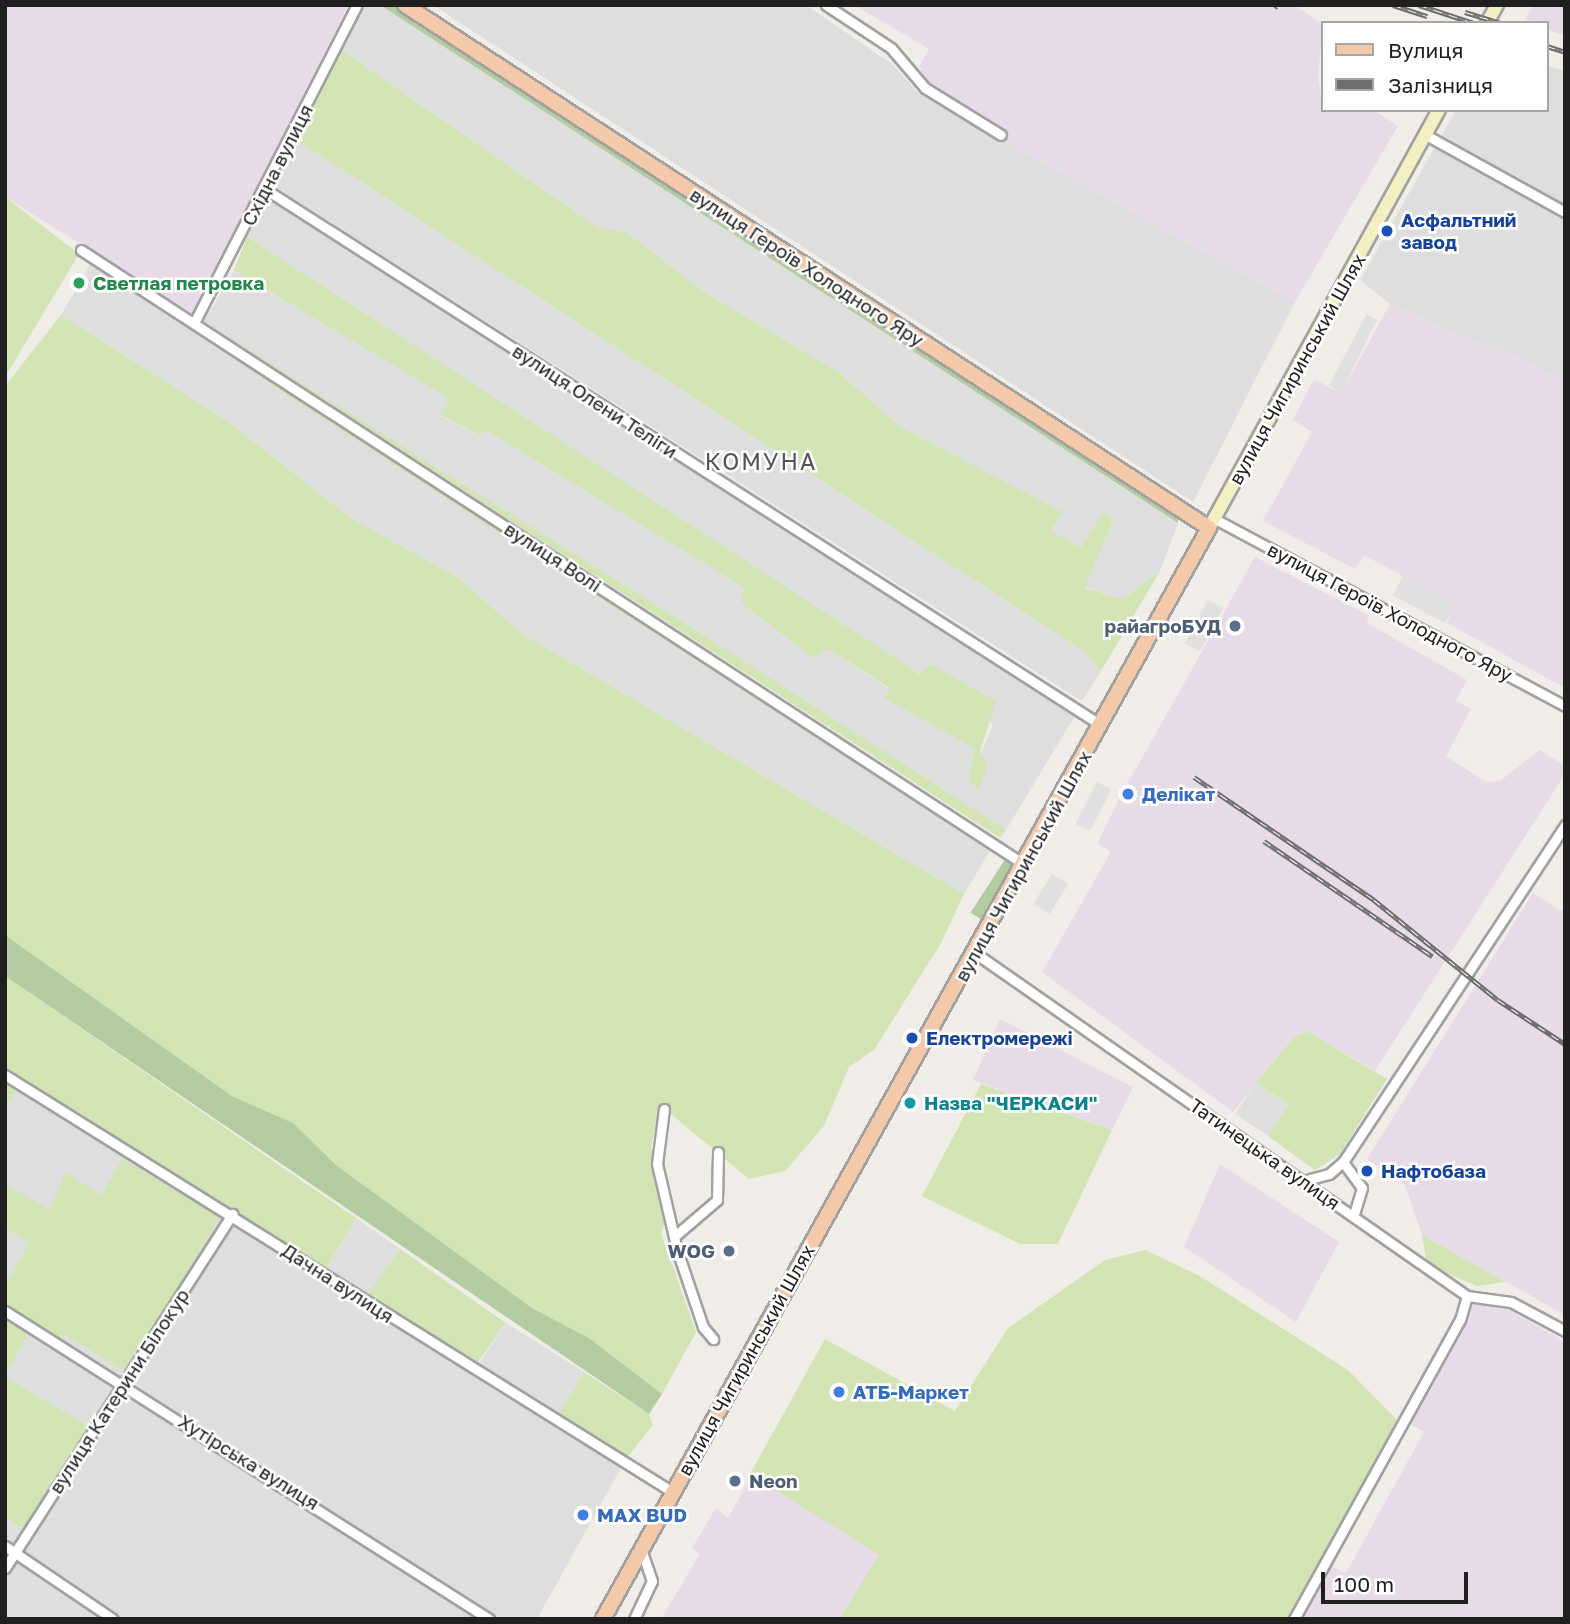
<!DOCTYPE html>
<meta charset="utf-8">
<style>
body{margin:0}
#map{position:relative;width:1570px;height:1624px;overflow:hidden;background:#f0ece8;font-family:"Golos Text",sans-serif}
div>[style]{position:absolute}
.residential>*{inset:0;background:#dedede;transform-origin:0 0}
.industrial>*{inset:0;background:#e8dbe8}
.grass>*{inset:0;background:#d2e4b4;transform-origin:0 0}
.forest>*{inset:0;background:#b3cba1;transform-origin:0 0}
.parking>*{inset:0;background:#e0e0e0;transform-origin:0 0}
.roads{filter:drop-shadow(2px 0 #a1a1a1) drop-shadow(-2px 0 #a1a1a1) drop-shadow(0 2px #a1a1a1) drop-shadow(0 -2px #a1a1a1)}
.minor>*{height:9px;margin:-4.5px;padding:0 4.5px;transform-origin:4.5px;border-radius:4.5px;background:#fff}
.secondary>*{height:12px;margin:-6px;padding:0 6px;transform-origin:6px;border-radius:6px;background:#f3efc2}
.primary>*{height:14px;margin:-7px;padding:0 7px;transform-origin:7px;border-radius:7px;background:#f3c9aa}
.rail>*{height:5px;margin-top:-2.5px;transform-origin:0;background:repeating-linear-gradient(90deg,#fff 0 8px,#6e6e6e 0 16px);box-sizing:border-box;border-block:2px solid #6e6e6e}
.dots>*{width:19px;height:19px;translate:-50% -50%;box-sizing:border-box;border:4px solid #fff;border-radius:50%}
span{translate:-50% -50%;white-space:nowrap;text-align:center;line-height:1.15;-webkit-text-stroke:5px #fff;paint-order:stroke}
.street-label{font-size:19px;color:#202020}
.transit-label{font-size:19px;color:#164399;font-weight:700}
.left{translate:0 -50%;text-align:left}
.leisure-label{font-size:19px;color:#27864d;font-weight:700}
.service-label{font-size:19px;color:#4e5e75;font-weight:700}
.right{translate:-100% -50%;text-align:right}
.shop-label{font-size:19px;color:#366cbe;font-weight:700}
.culture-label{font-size:19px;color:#0d838f;font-weight:700}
.quarter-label{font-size:23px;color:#535353;letter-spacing:2px}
.frame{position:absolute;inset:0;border:7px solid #202020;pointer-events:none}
.legend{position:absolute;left:1321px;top:21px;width:228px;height:91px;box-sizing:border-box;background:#fff;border:2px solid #a6a6a6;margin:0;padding:9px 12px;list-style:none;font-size:21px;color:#202020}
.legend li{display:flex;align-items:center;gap:14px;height:35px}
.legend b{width:35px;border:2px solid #a6a6a6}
.scale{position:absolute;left:1321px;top:1572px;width:147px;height:32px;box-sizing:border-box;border:4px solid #202020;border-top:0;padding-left:9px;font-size:21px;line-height:24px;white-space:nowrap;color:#202020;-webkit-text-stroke:5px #fff;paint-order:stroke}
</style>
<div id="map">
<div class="residential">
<div style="clip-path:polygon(365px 5px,380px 5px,1178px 523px,1160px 571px,1123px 599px,1084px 587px,1113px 520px,1104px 513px,1081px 547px,1049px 531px,1061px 512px,899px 426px,840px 373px,706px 293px,626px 232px,597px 227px,340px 49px)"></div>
<div style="clip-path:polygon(433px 5px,806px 5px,892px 64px,918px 93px,1295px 302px,1193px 502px)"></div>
<div style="clip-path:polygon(1547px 66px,1565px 71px,1565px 383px,1494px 344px,1492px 350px,1390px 304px,1360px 280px,1456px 110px,1547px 110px)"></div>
<div style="clip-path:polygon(298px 141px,1088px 654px,1101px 671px,1082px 701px,274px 186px)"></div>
<div style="clip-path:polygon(268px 195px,1076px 714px,1006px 830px,204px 322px,234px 270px,371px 349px,451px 399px,441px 416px,479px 435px,487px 431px,746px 588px,741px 603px,812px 657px,828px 649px,890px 689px,885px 698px,974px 748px,969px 781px,993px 725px,931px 664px,921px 674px,785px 590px,247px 237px)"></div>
<div style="clip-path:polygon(91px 263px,990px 851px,964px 894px,521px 633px,460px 579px,348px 516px,226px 420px,61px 315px)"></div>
<div style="left:1256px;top:1083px;width:40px;height:37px;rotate:34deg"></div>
<div style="clip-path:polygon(19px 1085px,324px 1274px,356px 1218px,400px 1249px,365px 1301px,474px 1371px,506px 1323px,584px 1372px,558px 1416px,626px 1459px,537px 1619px,5px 1619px,5px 1107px)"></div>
</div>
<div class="industrial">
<div style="clip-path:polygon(5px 5px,348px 5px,195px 315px,5px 197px)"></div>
<div style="clip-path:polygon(854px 5px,1294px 5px,1323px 24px,1318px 76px,1323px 110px,1373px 110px,1398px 126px,1295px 302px,1001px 139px,1004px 131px,923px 82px,920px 65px,929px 49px)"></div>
<div style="clip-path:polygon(1533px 5px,1565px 5px,1565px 36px,1547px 29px,1547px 23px,1525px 20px)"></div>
<div style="clip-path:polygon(1390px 304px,1491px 350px,1494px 344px,1565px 383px,1565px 688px,1447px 623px,1454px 604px,1364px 555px,1355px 569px,1263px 521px,1312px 432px,1293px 420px,1314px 379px,1341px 393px)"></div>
<div style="clip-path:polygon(1255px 557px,1368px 615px,1367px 623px,1467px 680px,1456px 701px,1471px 709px,1446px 756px,1486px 782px,1500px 781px,1540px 750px,1565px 766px,1565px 774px,1375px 1071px,1307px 1031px,1294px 1037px,1233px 1112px,1042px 972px,1107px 859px,1110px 851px,1097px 844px,1119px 799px)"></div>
<div style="clip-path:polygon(1533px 893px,1561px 911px,1565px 906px,1565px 1315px,1422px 1235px,1405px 1185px,1367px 1159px)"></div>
<div style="clip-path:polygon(1000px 1019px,1133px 1087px,1112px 1130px,973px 1080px)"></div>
<div style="clip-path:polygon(1220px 1164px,1339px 1242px,1296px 1322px,1184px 1247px)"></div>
<div style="clip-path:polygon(1497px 1303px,1565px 1342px,1565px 1619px,1291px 1619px,1326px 1564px,1346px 1573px,1424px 1432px,1408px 1422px,1473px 1304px)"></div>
<div style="clip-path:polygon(752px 1475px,880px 1555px,839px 1619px,661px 1619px,700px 1554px,692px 1548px,716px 1508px,728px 1518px)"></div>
</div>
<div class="grass">
<div style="clip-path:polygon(340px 49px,597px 227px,626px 232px,706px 293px,840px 373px,899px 426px,1062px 512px,1050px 531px,1081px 547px,1104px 512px,1113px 520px,1085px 588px,1123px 599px,1160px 571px,1101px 671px,1088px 654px,298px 141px)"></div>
<div style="clip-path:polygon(5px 197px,79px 254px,5px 377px)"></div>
<div style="clip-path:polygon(247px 237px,920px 674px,930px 664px,996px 701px,980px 752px,988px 768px,978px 789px,969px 781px,974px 748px,884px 698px,890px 688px,828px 649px,813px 658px,741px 603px,745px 588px,487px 431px,479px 435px,441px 415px,450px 399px,234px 270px)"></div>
<div style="clip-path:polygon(94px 262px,993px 847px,990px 851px,281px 391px)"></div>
<div style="clip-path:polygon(61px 315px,226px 420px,348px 516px,460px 579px,521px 633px,964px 894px,941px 943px,874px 1050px,849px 1067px,824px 1126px,785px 1171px,749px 1179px,660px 1105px,651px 1147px,668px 1215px,661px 1233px,696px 1332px,662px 1394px,589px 1338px,532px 1308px,336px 1165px,293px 1123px,232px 1096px,5px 935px,5px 386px)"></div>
<div style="clip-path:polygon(204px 322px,678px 619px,1006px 830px,1000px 838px)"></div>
<div style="clip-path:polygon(5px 976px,356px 1218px,323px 1275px,19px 1086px,5px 1107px)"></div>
<div style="clip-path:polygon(1307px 1031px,1387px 1079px,1340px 1154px,1315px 1170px,1268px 1136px,1289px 1105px,1256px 1083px,1294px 1037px)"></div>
<div style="clip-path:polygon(981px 1084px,1112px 1130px,1058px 1244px,1020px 1244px,922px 1196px)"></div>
<div style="clip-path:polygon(122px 1159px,220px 1217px,127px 1372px,65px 1335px,60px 1342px,5px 1307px,5px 1287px,29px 1243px,5px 1228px,5px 1184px,49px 1209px,66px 1173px,102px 1195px)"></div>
<div style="clip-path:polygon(1422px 1235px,1506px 1282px,1477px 1286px,1437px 1269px,1426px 1259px)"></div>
<div style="left:400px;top:1249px;width:129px;height:63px;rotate:35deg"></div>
<div style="clip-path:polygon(1145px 1250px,1198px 1275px,1348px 1370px,1402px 1425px,1294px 1619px,839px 1619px,879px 1555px,750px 1474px,825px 1339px,955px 1411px,1008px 1328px,1105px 1260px)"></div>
<div style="clip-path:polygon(5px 1320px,28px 1334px,5px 1375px)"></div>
<div style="clip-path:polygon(584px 1372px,649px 1414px,653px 1425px,626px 1459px,558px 1416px)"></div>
<div style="clip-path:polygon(5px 1377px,90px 1427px,27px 1531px,5px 1517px)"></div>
</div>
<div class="forest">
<div style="clip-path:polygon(380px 5px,395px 5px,1178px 516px,1178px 523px)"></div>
<div style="left:1006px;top:858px;width:17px;height:65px;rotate:33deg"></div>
<div style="clip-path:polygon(5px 935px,232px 1096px,293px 1123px,336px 1165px,532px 1308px,589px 1338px,662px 1394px,649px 1414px,5px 976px)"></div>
</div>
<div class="parking">
<div style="clip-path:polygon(1367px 314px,1377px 320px,1341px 393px,1329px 385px)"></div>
<div style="left:1403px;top:576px;width:59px;height:22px;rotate:28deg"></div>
<div style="left:1208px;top:600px;width:17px;height:49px;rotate:28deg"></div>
<div style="left:1097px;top:782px;width:16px;height:47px;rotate:27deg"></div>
<div style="left:1052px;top:874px;width:19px;height:35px;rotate:32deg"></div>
</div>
<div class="roads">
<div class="minor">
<div style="left:826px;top:5px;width:78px;rotate:33.5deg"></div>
<div style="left:891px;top:48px;width:52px;rotate:49.6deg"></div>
<div style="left:925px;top:88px;width:89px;rotate:31.7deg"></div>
<div style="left:1426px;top:135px;width:159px;rotate:29deg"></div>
<div style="left:265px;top:189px;width:993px;rotate:32.67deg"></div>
<div style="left:81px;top:250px;width:1127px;rotate:33.08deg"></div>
<div style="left:194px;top:323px;width:357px;rotate:-62.9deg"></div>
<div style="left:1215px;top:519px;width:397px;rotate:28.1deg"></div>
<div style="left:975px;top:953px;width:600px;rotate:34.88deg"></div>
<div style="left:1467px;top:1296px;width:44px;rotate:7.8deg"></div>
<div style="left:1511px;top:1302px;width:61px;rotate:28.2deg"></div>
<div style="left:5px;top:1075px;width:785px;rotate:31.99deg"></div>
<div style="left:664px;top:1109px;width:55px;rotate:97.3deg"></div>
<div style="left:657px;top:1164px;width:88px;rotate:76.9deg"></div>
<div style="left:677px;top:1250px;width:81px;rotate:71.3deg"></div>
<div style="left:703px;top:1327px;width:16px;rotate:50deg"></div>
<div style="left:1343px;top:1162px;width:32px;rotate:54deg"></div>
<div style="left:1362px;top:1188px;width:28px;rotate:107deg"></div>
<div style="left:1306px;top:1180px;width:24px;rotate:-15deg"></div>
<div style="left:1329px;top:1174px;width:18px;rotate:-41deg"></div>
<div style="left:1343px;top:1162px;width:404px;rotate:-56.6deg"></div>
<div style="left:676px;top:1235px;width:54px;rotate:-40.5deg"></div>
<div style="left:717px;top:1200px;width:48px;rotate:-88.8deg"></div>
<div style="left:5px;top:1311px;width:574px;rotate:32.47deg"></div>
<div style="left:5px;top:1546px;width:130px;rotate:34.1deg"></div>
<div style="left:5px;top:1568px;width:421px;rotate:-57.3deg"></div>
<div style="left:634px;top:1619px;width:42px;rotate:-64.7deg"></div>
<div style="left:652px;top:1581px;width:31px;rotate:-109deg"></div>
<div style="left:1294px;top:1619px;width:342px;rotate:-61deg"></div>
<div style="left:1460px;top:1320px;width:25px;rotate:-74deg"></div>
</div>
<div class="secondary">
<div style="left:1487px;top:23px;width:21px;rotate:-61deg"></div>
<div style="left:1209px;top:528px;width:477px;rotate:-61.2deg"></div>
</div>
<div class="primary">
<div style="left:405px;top:5px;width:959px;rotate:33.04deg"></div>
<div style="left:1209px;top:528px;width:1248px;rotate:119.05deg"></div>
</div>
</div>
<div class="rail">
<div style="left:1275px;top:5px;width:4px;rotate:34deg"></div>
<div style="left:1393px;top:5px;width:36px;rotate:18deg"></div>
<div style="left:1419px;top:5px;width:58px;rotate:18.1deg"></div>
<div style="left:1465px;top:12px;width:37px;rotate:17deg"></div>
<div style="left:1547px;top:46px;width:19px;rotate:18deg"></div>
<div style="left:1194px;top:777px;width:218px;rotate:34.3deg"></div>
<div style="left:1374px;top:900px;width:159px;rotate:38.9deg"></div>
<div style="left:1498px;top:1000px;width:80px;rotate:33.3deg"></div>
<div style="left:1264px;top:841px;width:204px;rotate:34.4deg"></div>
</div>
<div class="dots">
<div style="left:1387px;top:231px;background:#1a4fb4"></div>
<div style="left:79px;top:283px;background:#2e9e5b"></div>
<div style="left:1235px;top:626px;background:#5c6f8a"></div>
<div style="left:1128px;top:794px;background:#3f7fe0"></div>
<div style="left:912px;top:1038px;background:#1a4fb4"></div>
<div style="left:910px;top:1103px;background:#0f9aa8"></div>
<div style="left:1367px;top:1171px;background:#1a4fb4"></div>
<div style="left:729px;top:1251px;background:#5c6f8a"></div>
<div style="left:839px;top:1392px;background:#3f7fe0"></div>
<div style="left:735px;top:1481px;background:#5c6f8a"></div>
<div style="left:583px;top:1515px;background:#3f7fe0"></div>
</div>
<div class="street-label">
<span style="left:277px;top:165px;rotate:-63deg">Східна вулиця</span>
<span style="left:807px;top:267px;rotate:33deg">вулиця Героїв Холодного Яру</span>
<span style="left:1297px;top:369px;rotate:-61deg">вулиця Чигиринський Шлях</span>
<span style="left:595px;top:401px;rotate:33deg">вулиця Олени Теліги</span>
<span style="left:553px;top:557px;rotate:33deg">вулиця Волі</span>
<span style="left:1390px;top:612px;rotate:28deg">вулиця Героїв Холодного Яру</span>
<span style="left:1023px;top:866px;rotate:-61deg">вулиця Чигиринський Шлях</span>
<span style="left:1265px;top:1154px;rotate:35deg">Татинецька вулиця</span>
<span style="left:338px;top:1283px;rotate:33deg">Дачна вулиця</span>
<span style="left:746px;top:1360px;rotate:-61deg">вулиця Чигиринський Шлях</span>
<span style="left:119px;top:1391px;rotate:-57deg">вулиця Катерини Білокур</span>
<span style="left:249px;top:1462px;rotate:32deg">Хутірська вулиця</span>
</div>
<div class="transit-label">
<span class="left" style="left:1401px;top:231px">Асфальтний<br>завод</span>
<span class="left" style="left:926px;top:1038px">Електромережі</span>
<span class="left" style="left:1381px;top:1171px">Нафтобаза</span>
</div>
<div class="leisure-label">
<span class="left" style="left:93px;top:283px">Светлая петровка</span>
</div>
<div class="service-label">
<span class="right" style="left:1221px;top:626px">райагроБУД</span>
<span class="right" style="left:715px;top:1251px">WOG</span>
<span class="left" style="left:749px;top:1481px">Neon</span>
</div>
<div class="shop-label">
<span class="left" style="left:1142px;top:794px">Делікат</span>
<span class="left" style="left:853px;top:1392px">АТБ-Маркет</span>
<span class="left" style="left:597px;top:1515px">MAX BUD</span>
</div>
<div class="culture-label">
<span class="left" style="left:924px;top:1103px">Назва "ЧЕРКАСИ"</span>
</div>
<div class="quarter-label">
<span style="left:761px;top:461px">КОМУНА</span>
</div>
<div class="frame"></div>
<ul class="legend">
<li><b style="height:9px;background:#f3c9aa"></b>Вулиця</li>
<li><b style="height:9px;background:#6e6e6e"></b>Залізниця</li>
</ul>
<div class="scale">100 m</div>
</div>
